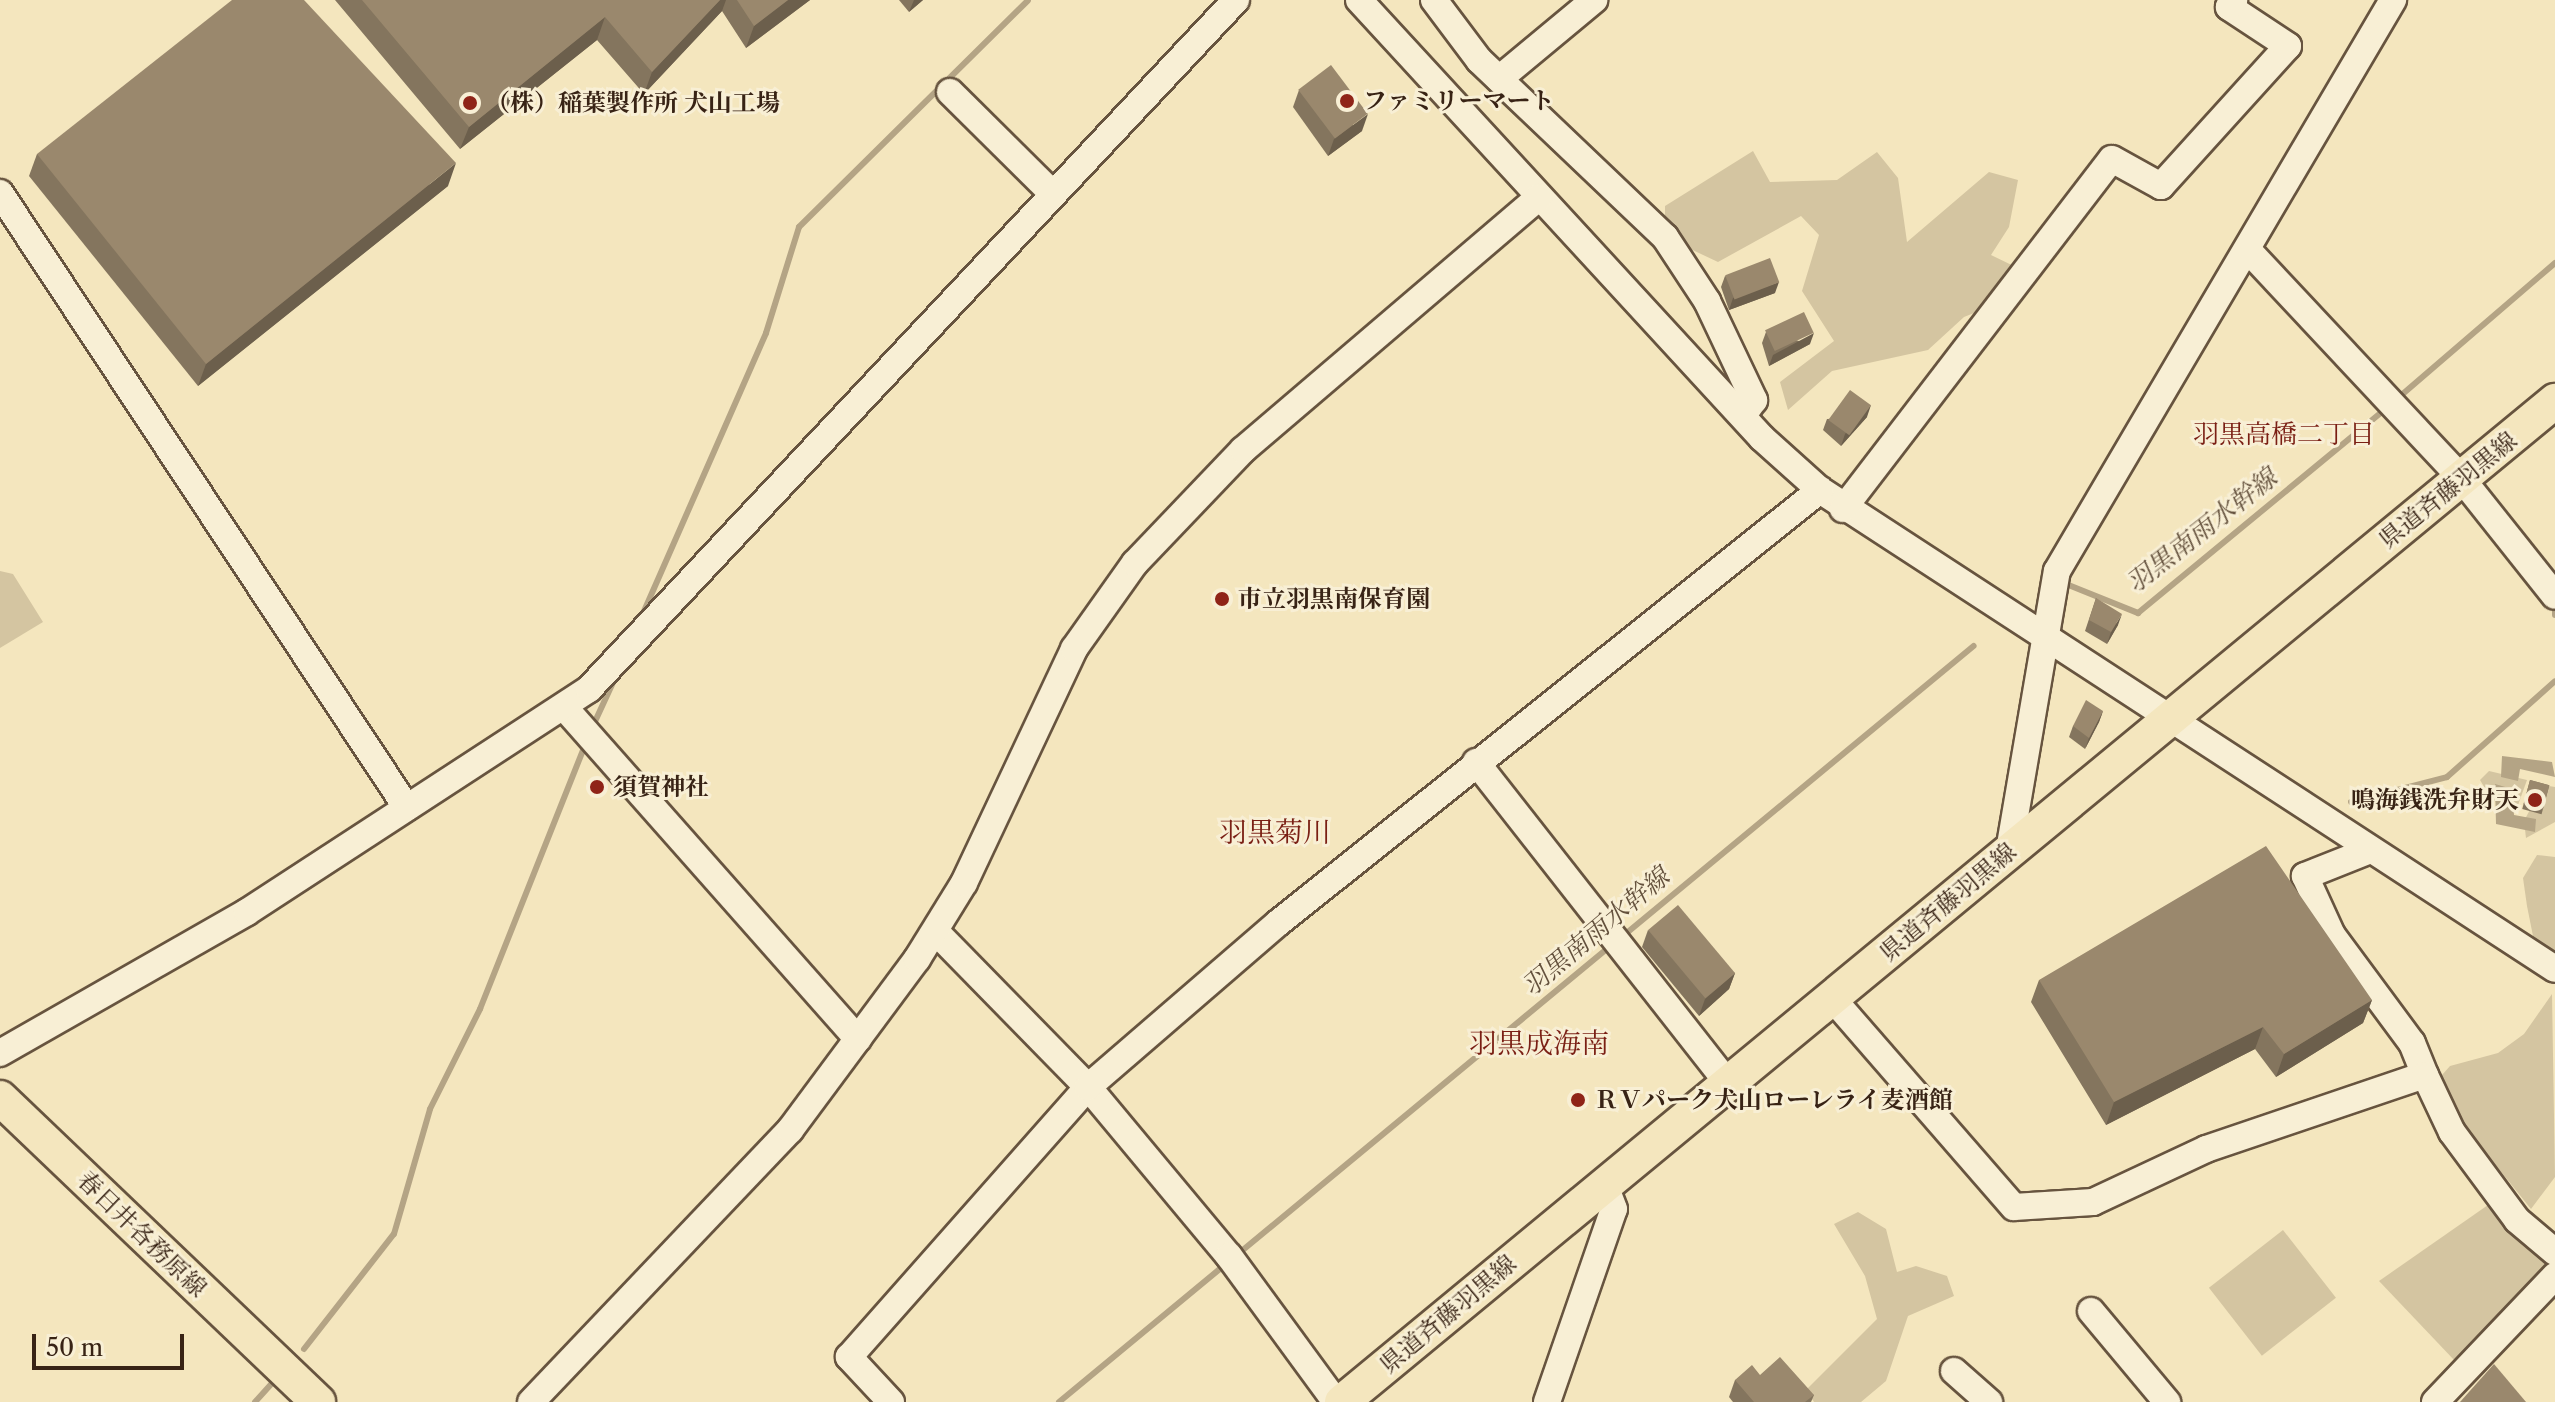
<!DOCTYPE html>
<meta charset="utf-8">
<style>
body{margin:0}
#map{position:relative;width:2555px;height:1402px;overflow:hidden;background:#f4e6be;font-family:"Libre Caslon Text","Noto Serif JP",serif}
div>[style]{position:absolute}
.green>*{inset:0;background:#d4c5a1;transform-origin:0 0}
.water>*{inset:0;background:#b4a485}
.stream>*{height:6px;margin:-3px;padding:0 3px;transform-origin:3px;border-radius:3px;background:#b4a485}
.roads{filter:drop-shadow(2px 0 #67543f) drop-shadow(-2px 0 #67543f) drop-shadow(0 2px #67543f) drop-shadow(0 -2px #67543f)}
.minor>*{height:26px;margin:-13px;padding:0 13px;transform-origin:13px;border-radius:13px;background:#f8efd5}
.major>*{height:34px;margin:-17px;padding:0 17px;transform-origin:17px;border-radius:17px;background:#f4e6be}
.wall>*{inset:0;background:#84755e;transform-origin:0 0}
.shaded-wall>*{inset:0;background:#6c5f4c}
.building>*{inset:0;background:#9a886d;transform-origin:0 0}
.dots>*{width:22px;height:22px;translate:-50% -50%;box-sizing:border-box;border:4px solid #f8efd5;border-radius:50%}
span{translate:-50% -50%;white-space:nowrap;text-align:center;line-height:1.15;-webkit-text-stroke:6px #f8efd5;paint-order:stroke}
.poi-label{font-size:24px;color:#382315;font-weight:700}
.left{translate:0 -50%;text-align:left}
.right{translate:-100% -50%;text-align:right}
.street-label{font-size:24px;color:#382315}
.neighbourhood-label{font-size:26px;color:#7a1f14}
.water-label{font-size:26px;color:#63503c;font-style:italic}
.quarter-label{font-size:28px;color:#7a1f14}
.scale{position:absolute;left:32px;top:1334px;width:152px;height:36px;box-sizing:border-box;border:4px solid #382315;border-top:0;padding-left:10px;font-size:24px;line-height:28px;white-space:nowrap;color:#382315;-webkit-text-stroke:6px #f8efd5;paint-order:stroke}
</style>
<div id="map">
<div class="green">
<div style="clip-path:polygon(1753px 151px,1770px 182px,1837px 180px,1877px 152px,1898px 178px,1907px 242px,1989px 172px,2018px 180px,2009px 227px,1991px 255px,2024px 271px,2009px 299px,1964px 317px,1928px 350px,1832px 371px,1788px 410px,1780px 382px,1834px 341px,1802px 291px,1819px 235px,1801px 216px,1718px 262px,1665px 237px,1665px 206px)"></div>
<div style="clip-path:polygon(0 571px,13px 574px,43px 622px,0 648px)"></div>
<div style="clip-path:polygon(2489px 771px,2527px 780px,2518px 805px,2504px 812px,2486px 790px,2480px 780px)"></div>
<div style="clip-path:polygon(2543px 785px,2555px 787px,2555px 822px,2526px 838px,2524px 821px)"></div>
<div style="clip-path:polygon(2537px 855px,2555px 857px,2555px 955px,2534px 941px,2527px 906px,2523px 878px)"></div>
<div style="clip-path:polygon(2552px 994px,2555px 1177px,2531px 1209px,2465px 1127px,2442px 1075px,2450px 1066px,2498px 1053px,2524px 1034px)"></div>
<div style="clip-path:polygon(2488px 1205px,2554px 1263px,2455px 1361px,2379px 1281px)"></div>
<div style="clip-path:polygon(1858px 1212px,1886px 1229px,1897px 1272px,1916px 1266px,1947px 1276px,1954px 1296px,1908px 1316px,1886px 1381px,1861px 1402px,1814px 1402px,1806px 1390px,1877px 1319px,1865px 1276px,1834px 1224px)"></div>
<div style="left:2283px;top:1230px;width:86px;height:94px;rotate:52deg"></div>
</div>
<div class="water">
<div style="clip-path:polygon(2502px 756px,2552px 762px,2555px 777px,2520px 769px,2518px 781px,2501px 777px)"></div>
<div style="clip-path:polygon(2495px 784px,2512px 789px,2514px 815px,2536px 819px,2535px 832px,2496px 824px)"></div>
</div>
<div class="stream">
<div style="left:2398px;top:398px;width:207px;rotate:-40.7deg"></div>
<div style="left:2066px;top:584px;width:78px;rotate:21.9deg"></div>
<div style="left:2138px;top:613px;width:323px;rotate:-39.5deg"></div>
<div style="left:2555px;top:609px;width:6px;rotate:90deg"></div>
<div style="left:641px;top:618px;width:311px;rotate:-66.3deg"></div>
<div style="left:766px;top:333px;width:111px;rotate:-72.7deg"></div>
<div style="left:799px;top:227px;width:322px;rotate:-44.7deg"></div>
<div style="left:592px;top:728px;width:57px;rotate:-65.2deg"></div>
<div style="left:2351px;top:802px;width:99px;rotate:-14.6deg"></div>
<div style="left:2447px;top:777px;width:144px;rotate:-41.6deg"></div>
<div style="left:1623px;top:936px;width:455px;rotate:-39.6deg"></div>
<div style="left:1238px;top:1254px;width:484px;rotate:-39.6deg"></div>
<div style="left:304px;top:1349px;width:146px;rotate:-52deg"></div>
<div style="left:394px;top:1234px;width:130px;rotate:-73.9deg"></div>
<div style="left:430px;top:1109px;width:112px;rotate:-63.4deg"></div>
<div style="left:480px;top:1009px;width:287px;rotate:-68.3deg"></div>
<div style="left:255px;top:1402px;width:27px;rotate:-48deg"></div>
<div style="left:1059px;top:1402px;width:217px;rotate:-39.6deg"></div>
</div>
<div class="roads">
<div class="minor">
<div style="left:1359px;top:0;width:595px;rotate:47.38deg"></div>
<div style="left:1762px;top:438px;width:78px;rotate:41.9deg"></div>
<div style="left:1820px;top:490px;width:877px;rotate:33.09deg"></div>
<div style="left:1434px;top:0;width:75px;rotate:53.1deg"></div>
<div style="left:1479px;top:60px;width:257px;rotate:43.6deg"></div>
<div style="left:1665px;top:237px;width:77px;rotate:56.7deg"></div>
<div style="left:1707px;top:301px;width:110px;rotate:64.6deg"></div>
<div style="left:1754px;top:400px;width:19px;rotate:126deg"></div>
<div style="left:1499px;top:79px;width:124px;rotate:-39.7deg"></div>
<div style="left:950px;top:92px;width:145px;rotate:44.7deg"></div>
<div style="left:0;top:193px;width:737px;rotate:56.5deg"></div>
<div style="left:2248px;top:250px;width:313px;rotate:46.9deg"></div>
<div style="left:2462px;top:479px;width:149px;rotate:51.5deg"></div>
<div style="left:1843px;top:509px;width:441px;rotate:-52.5deg"></div>
<div style="left:2112px;top:159px;width:56px;rotate:28.9deg"></div>
<div style="left:2161px;top:186px;width:189px;rotate:-47.8deg"></div>
<div style="left:2288px;top:46px;width:71px;rotate:-146.5deg"></div>
<div style="left:2229px;top:7px;width:9px;rotate:-54deg"></div>
<div style="left:565px;top:708px;width:442px;rotate:48.5deg"></div>
<div style="left:1476px;top:762px;width:408px;rotate:51.9deg"></div>
<div style="left:2009px;top:851px;width:284px;rotate:-80.3deg"></div>
<div style="left:2057px;top:571px;width:663px;rotate:-59.53deg"></div>
<div style="left:2368px;top:851px;width:68px;rotate:158.4deg"></div>
<div style="left:2305px;top:876px;width:65px;rotate:65.4deg"></div>
<div style="left:2332px;top:935px;width:134px;rotate:53.5deg"></div>
<div style="left:2412px;top:1043px;width:35px;rotate:68deg"></div>
<div style="left:936px;top:932px;width:217px;rotate:45.6deg"></div>
<div style="left:1088px;top:1087px;width:220px;rotate:50.2deg"></div>
<div style="left:1229px;top:1256px;width:181px;rotate:53.8deg"></div>
<div style="left:1832px;top:998px;width:277px;rotate:49deg"></div>
<div style="left:2014px;top:1207px;width:79px;rotate:-3.6deg"></div>
<div style="left:2093px;top:1202px;width:125px;rotate:-25.1deg"></div>
<div style="left:2206px;top:1149px;width:231px;rotate:-18.7deg"></div>
<div style="left:2425px;top:1075px;width:63px;rotate:64.7deg"></div>
<div style="left:2452px;top:1132px;width:109px;rotate:53.5deg"></div>
<div style="left:2517px;top:1220px;width:50px;rotate:40.1deg"></div>
<div style="left:0;top:1053px;width:284px;rotate:-29.7deg"></div>
<div style="left:247px;top:912px;width:408px;rotate:-33.1deg"></div>
<div style="left:589px;top:689px;width:945px;rotate:-46.8deg"></div>
<div style="left:2091px;top:1311px;width:119px;rotate:50.1deg"></div>
<div style="left:1954px;top:1371px;width:47px;rotate:41.5deg"></div>
<div style="left:531px;top:1402px;width:376px;rotate:-46.4deg"></div>
<div style="left:790px;top:1130px;width:213px;rotate:-53.4deg"></div>
<div style="left:917px;top:959px;width:89px;rotate:-58.3deg"></div>
<div style="left:964px;top:883px;width:259px;rotate:-64.8deg"></div>
<div style="left:1074px;top:649px;width:105px;rotate:-54.7deg"></div>
<div style="left:1135px;top:563px;width:156px;rotate:-46.3deg"></div>
<div style="left:1243px;top:450px;width:389px;rotate:-40.5deg"></div>
<div style="left:891px;top:1402px;width:62px;rotate:-133deg"></div>
<div style="left:849px;top:1357px;width:361px;rotate:-48.5deg"></div>
<div style="left:1088px;top:1087px;width:251px;rotate:-40.8deg"></div>
<div style="left:1278px;top:923px;width:694px;rotate:-38.62deg"></div>
<div style="left:1547px;top:1402px;width:204px;rotate:-70.9deg"></div>
<div style="left:1614px;top:1209px;width:26px;rotate:-111deg"></div>
<div style="left:2435px;top:1402px;width:174px;rotate:-46.4deg"></div>
</div>
<div class="major">
<div style="left:0;top:1098px;width:440px;rotate:43.7deg"></div>
<div style="left:1342px;top:1402px;width:1573px;rotate:-39.53deg"></div>
</div>
</div>
<div class="wall">
<div style="clip-path:polygon(335px 0,810px 0,746px 48px,722px 11px,644px 94px,597px 40px,460px 149px)"></div>
<div style="clip-path:polygon(899px 0,923px 0,909px 12px)"></div>
<div style="clip-path:polygon(1299px 90px,1362px 131px,1328px 156px,1293px 107px)"></div>
<div style="clip-path:polygon(37px 154px,448px 186px,198px 386px,29px 176px)"></div>
<div style="clip-path:polygon(1725px 276px,1775px 293px,1729px 310px,1721px 287px)"></div>
<div style="clip-path:polygon(1766px 332px,1810px 344px,1769px 366px,1762px 343px)"></div>
<div style="clip-path:polygon(1867px 417px,1841px 446px,1823px 430px,1827px 419px)"></div>
<div style="clip-path:polygon(2096px 598px,2118px 625px,2107px 644px,2085px 631px)"></div>
<div style="clip-path:polygon(2103px 711px,2099px 722px,2085px 749px,2069px 737px,2073px 726px)"></div>
<div style="left:2530px;top:780px;width:20px;height:30px;rotate:15deg"></div>
<div style="clip-path:polygon(1648px 930px,1735px 973px,1729px 989px,1699px 1016px,1642px 947px)"></div>
<div style="clip-path:polygon(2039px 980px,2372px 1000px,2363px 1023px,2276px 1077px,2255px 1049px,2106px 1125px,2031px 1002px)"></div>
<div style="clip-path:polygon(1760px 1375px,1814px 1395px,1811px 1402px,1733px 1402px,1729px 1397px,1735px 1380px)"></div>
</div>
<div class="shaded-wall">
<div style="clip-path:polygon(720px 0,726px 0,722px 11px,644px 94px,652px 72px)"></div>
<div style="clip-path:polygon(788px 0,810px 0,746px 48px,754px 26px)"></div>
<div style="clip-path:polygon(914px 0,923px 0,909px 12px)"></div>
<div style="clip-path:polygon(605px 17px,597px 40px,460px 149px,469px 127px)"></div>
<div style="clip-path:polygon(1368px 114px,1362px 131px,1328px 156px,1334px 139px)"></div>
<div style="clip-path:polygon(456px 163px,448px 186px,198px 386px,206px 364px)"></div>
<div style="clip-path:polygon(1779px 282px,1775px 293px,1729px 310px,1733px 298px)"></div>
<div style="clip-path:polygon(1814px 333px,1810px 344px,1769px 366px,1773px 355px)"></div>
<div style="clip-path:polygon(1871px 405px,1867px 417px,1841px 446px,1845px 434px)"></div>
<div style="clip-path:polygon(2122px 614px,2118px 625px,2107px 644px,2111px 632px)"></div>
<div style="clip-path:polygon(2103px 711px,2099px 722px,2085px 749px,2089px 738px)"></div>
<div style="clip-path:polygon(1735px 973px,1729px 989px,1699px 1016px,1705px 999px)"></div>
<div style="clip-path:polygon(2372px 1000px,2363px 1023px,2276px 1077px,2284px 1054px)"></div>
<div style="clip-path:polygon(2263px 1027px,2255px 1049px,2106px 1125px,2114px 1102px)"></div>
</div>
<div class="building">
<div style="clip-path:polygon(232px 0,304px 0,456px 163px,206px 364px,37px 154px)"></div>
<div style="clip-path:polygon(362px 0,720px 0,652px 72px,605px 17px,469px 127px)"></div>
<div style="clip-path:polygon(737px 0,788px 0,754px 26px)"></div>
<div style="left:1331px;top:65px;width:61px;height:41px;rotate:53deg"></div>
<div style="left:1770px;top:258px;width:26px;height:48px;rotate:69deg"></div>
<div style="left:1804px;top:312px;width:23px;height:43px;rotate:65deg"></div>
<div style="left:1850px;top:390px;width:26px;height:37px;rotate:36deg"></div>
<div style="clip-path:polygon(2096px 598px,2122px 614px,2111px 632px,2089px 620px)"></div>
<div style="clip-path:polygon(2086px 700px,2103px 711px,2089px 738px,2073px 726px)"></div>
<div style="left:2530px;top:780px;width:20px;height:25px;rotate:15deg"></div>
<div style="clip-path:polygon(2266px 846px,2372px 1000px,2284px 1054px,2263px 1027px,2114px 1102px,2039px 980px)"></div>
<div style="left:1678px;top:905px;width:89px;height:39px;rotate:50deg"></div>
<div style="clip-path:polygon(1780px 1357px,1814px 1395px,1805px 1402px,1754px 1402px,1735px 1380px,1752px 1365px,1760px 1375px)"></div>
<div style="clip-path:polygon(2494px 1364px,2526px 1402px,2460px 1402px)"></div>
</div>
<div class="dots">
<div style="left:1347px;top:101px;background:#8f2418"></div>
<div style="left:470px;top:103px;background:#8f2418"></div>
<div style="left:1222px;top:599px;background:#8f2418"></div>
<div style="left:597px;top:787px;background:#8f2418"></div>
<div style="left:2535px;top:800px;background:#8f2418"></div>
<div style="left:1578px;top:1100px;background:#8f2418"></div>
</div>
<div class="poi-label">
<span class="left" style="left:1363px;top:101px">ファミリーマート</span>
<span class="left" style="left:486px;top:103px">（株）稲葉製作所 犬山工場</span>
<span class="left" style="left:1238px;top:599px">市立羽黒南保育園</span>
<span class="left" style="left:613px;top:787px">須賀神社</span>
<span class="right" style="left:2519px;top:800px">鳴海銭洗弁財天</span>
<span class="left" style="left:1594px;top:1100px">ＲＶパーク犬山ローレライ麦酒館</span>
</div>
<div class="street-label">
<span style="left:2448px;top:490px;rotate:-39deg">県道斉藤羽黒線</span>
<span style="left:1948px;top:902px;rotate:-40deg">県道斉藤羽黒線</span>
<span style="left:142px;top:1234px;rotate:44deg">春日井各務原線</span>
<span style="left:1448px;top:1314px;rotate:-40deg">県道斉藤羽黒線</span>
</div>
<div class="neighbourhood-label">
<span style="left:2284px;top:435px">羽黒高橋二丁目</span>
</div>
<div class="water-label">
<span style="left:2202px;top:531px;rotate:-38deg">羽黒南雨水幹線</span>
<span style="left:1596px;top:932px;rotate:-40deg">羽黒南雨水幹線</span>
</div>
<div class="quarter-label">
<span style="left:1275px;top:832px">羽黒菊川</span>
<span style="left:1539px;top:1043px">羽黒成海南</span>
</div>
<div class="scale">50 m</div>
</div>
